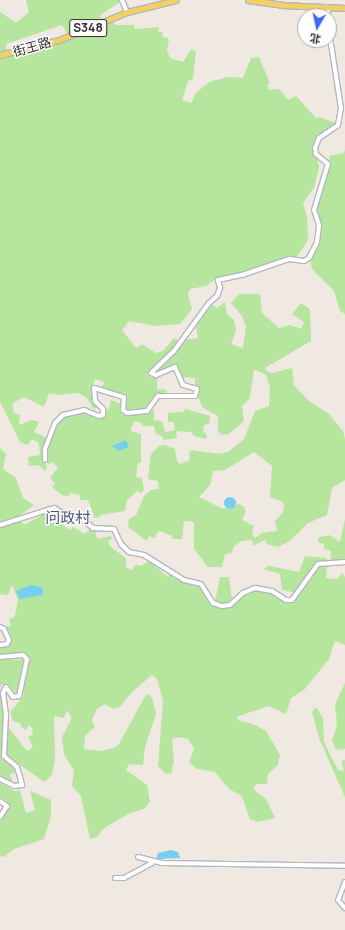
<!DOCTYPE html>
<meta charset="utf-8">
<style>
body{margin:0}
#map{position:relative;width:345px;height:930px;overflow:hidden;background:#efe9e1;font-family:Manrope,"Noto Sans SC",sans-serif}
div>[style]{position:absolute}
.green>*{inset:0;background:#b6e59e}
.water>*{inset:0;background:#75cff0}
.round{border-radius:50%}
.roads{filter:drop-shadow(1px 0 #b4b7c1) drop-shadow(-1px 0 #b4b7c1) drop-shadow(0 1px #b4b7c1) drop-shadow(0 -1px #b4b7c1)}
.minor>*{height:4px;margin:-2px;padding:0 2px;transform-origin:2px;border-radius:2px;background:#fff}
.major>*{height:5px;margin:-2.5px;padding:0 2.5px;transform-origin:2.5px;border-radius:2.5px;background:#f2d163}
span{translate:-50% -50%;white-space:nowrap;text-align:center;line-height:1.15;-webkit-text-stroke:3px #fff;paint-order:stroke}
.shield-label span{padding:1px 3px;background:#fff;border:1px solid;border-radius:3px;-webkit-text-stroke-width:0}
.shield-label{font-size:12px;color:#2e2e2e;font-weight:700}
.street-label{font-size:13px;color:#2e2e2e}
.quarter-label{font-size:15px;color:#4d5680}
.north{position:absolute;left:297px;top:8px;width:40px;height:40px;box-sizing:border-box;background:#fff;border:1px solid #ababab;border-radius:50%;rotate:189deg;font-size:11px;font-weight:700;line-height:16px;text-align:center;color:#2e2e2e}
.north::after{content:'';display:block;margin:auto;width:14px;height:18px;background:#4264fb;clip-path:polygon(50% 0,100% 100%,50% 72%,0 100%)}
</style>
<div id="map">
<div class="green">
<div style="clip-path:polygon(26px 0,123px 0,100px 15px,102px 20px,67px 34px,62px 25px,6px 44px,7px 52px,0 53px,0 12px,16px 23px,29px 12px)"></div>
<div style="clip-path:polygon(113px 21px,115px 25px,134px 25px,135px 29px,159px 27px,158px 32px,163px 32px,162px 36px,169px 39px,167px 50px,170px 58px,183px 62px,191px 49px,196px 52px,193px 79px,188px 81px,182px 100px,191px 103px,196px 93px,209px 82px,228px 77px,243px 78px,251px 58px,259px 57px,270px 83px,267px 84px,269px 90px,279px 89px,288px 100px,296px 96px,317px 119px,319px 117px,336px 123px,318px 135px,313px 144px,319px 167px,314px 188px,303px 203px,307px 216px,308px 240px,296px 258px,287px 258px,240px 275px,219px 277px,206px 286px,190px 289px,188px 294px,192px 309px,180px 324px,157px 326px,129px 321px,122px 330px,136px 348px,142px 344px,156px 353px,163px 351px,174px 338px,179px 341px,147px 374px,149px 377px,157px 378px,157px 389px,167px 390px,166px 393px,153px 397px,145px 410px,129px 412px,125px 410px,125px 398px,102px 387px,104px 382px,95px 379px,92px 390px,97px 407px,94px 410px,87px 398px,78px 393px,58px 395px,49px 393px,45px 405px,42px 406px,24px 397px,13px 403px,13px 412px,20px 415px,19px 425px,32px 420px,39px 422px,34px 432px,49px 439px,44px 458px,47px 467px,45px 471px,38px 465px,29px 466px,28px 457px,40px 455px,39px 443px,32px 439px,28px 445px,20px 442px,0 402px,0 57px,47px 47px)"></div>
<div style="clip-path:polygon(345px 149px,345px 314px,340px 311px,334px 291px,312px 269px,311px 264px,311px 255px,318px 242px,316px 211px,330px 156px,344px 153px)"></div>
<div style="clip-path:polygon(evenodd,239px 294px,260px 294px,262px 313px,279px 328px,290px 325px,301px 329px,304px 322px,292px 314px,301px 303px,310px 309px,311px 341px,265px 368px,268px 372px,273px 373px,292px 368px,294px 385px,308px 400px,329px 414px,343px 431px,345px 439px,345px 480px,332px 488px,327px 515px,308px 523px,290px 541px,278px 547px,267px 544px,265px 540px,253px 546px,252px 540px,242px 541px,234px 546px,232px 553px,225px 554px,222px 567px,208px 567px,194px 549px,194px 522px,184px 521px,182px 539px,172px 539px,173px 536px,159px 531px,154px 538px,149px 536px,147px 541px,128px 527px,129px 519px,136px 515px,144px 496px,151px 490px,159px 489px,158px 481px,148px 479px,151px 454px,159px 446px,164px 445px,175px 449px,177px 461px,180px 464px,190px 460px,189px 453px,192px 450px,219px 454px,228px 452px,244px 439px,255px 411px,269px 406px,270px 388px,266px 375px,254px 369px,250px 398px,242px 406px,244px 421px,229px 434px,222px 435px,218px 432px,218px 416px,202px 407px,198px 397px,200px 390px,195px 386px,195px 378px,182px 377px,175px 366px,153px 373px,185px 340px,198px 338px,196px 327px,211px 304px,217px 308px,225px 302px,227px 314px,234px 320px,236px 330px,231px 344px,243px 348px,246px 327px,242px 316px,231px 303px,239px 294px,254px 452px,272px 466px,270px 497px,283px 502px,284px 505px,283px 512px,275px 521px,277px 531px,262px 533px,255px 538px,252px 534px,254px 526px,242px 520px,246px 511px,243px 506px,238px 504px,230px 509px,221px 508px,199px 497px,210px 485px,213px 471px,225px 470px,254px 452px)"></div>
<div style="clip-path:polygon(111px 400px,122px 404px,121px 411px,125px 414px,147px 413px,154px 410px,154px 420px,162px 421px,165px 432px,175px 430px,174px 422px,168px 422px,168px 413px,184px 412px,185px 409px,210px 416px,209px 424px,204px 425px,203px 432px,207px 435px,206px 439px,194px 436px,191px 432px,176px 431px,177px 438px,164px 440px,162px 436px,156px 434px,154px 426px,143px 426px,140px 422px,134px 422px,130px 431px,141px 434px,141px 462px,138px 463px,136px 477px,142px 478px,144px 490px,141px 493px,137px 491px,127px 500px,125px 511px,100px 515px,100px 517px,95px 518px,88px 500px,80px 500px,80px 495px,70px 493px,69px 496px,62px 495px,52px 487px,55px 483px,50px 478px,58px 467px,52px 462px,49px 465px,46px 456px,56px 423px,67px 414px,81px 412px,101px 418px,105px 414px,104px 408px,109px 409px)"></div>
<div style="clip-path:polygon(0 448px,6px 454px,3px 469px,16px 478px,23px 498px,34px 505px,18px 517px,20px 519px,0 524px)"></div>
<div style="clip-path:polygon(46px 513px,70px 530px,73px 527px,85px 534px,90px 529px,95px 530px,97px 539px,111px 536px,112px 538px,108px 542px,111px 547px,126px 558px,126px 567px,132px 570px,136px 564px,141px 566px,149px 561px,168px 577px,170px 573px,203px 584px,215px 601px,220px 577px,229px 577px,232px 600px,242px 593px,256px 589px,268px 591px,289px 601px,320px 564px,327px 564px,326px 578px,338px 579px,342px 573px,345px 577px,345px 645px,335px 641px,329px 659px,304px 690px,291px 698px,286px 714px,269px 706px,236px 717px,240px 721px,251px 723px,266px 731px,280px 755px,278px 765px,268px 774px,267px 784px,257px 784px,253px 789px,266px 799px,275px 818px,257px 822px,250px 819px,242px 796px,229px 789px,215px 772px,197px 769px,189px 762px,194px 749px,188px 739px,180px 737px,172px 739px,174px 761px,171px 774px,165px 773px,158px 766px,163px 701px,157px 679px,152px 675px,132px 692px,120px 707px,114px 709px,105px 704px,97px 709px,92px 720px,95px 727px,85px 736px,84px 749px,101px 751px,114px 748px,119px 744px,144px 698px,147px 694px,152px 697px,156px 714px,145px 747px,143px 765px,129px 764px,126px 770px,147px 785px,150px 802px,144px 809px,130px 813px,104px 828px,97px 837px,90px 839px,81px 796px,72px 786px,74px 770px,64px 755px,62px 737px,72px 718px,67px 710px,64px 718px,54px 716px,55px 759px,52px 775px,44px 782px,6px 755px,8px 727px,27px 751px,33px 747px,28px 737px,33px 735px,32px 728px,29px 725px,26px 730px,22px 728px,20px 723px,13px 721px,10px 712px,23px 697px,28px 656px,22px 653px,0 655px,0 648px,7px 647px,12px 642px,6px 627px,11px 626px,9px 620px,15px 616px,18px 600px,12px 585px,8px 595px,0 594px,0 526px,21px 520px,24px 525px)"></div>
<div style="clip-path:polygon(345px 519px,345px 559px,342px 561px,330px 560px,331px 551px,324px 549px,324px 544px,319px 543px,317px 538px,329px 535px,340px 542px)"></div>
<div style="clip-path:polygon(305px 556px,327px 558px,327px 561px,315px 565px,297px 593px,282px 590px,280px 574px,263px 569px,269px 566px,299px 572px)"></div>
<div style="clip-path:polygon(0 659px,23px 660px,17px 694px,7px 684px,2px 684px,0 688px)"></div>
<div style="clip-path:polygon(345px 683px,345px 749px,336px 750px,332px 741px,337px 724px,335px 704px)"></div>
<div style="clip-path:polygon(0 689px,5px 720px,2px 759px,15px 768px,17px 772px,10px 774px,13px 784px,0 777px)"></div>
<div style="clip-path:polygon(316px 707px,323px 718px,324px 742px,338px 770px,344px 771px,341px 761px,345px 760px,345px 797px,319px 738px,312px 712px)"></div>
<div style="clip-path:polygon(0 783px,15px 791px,20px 790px,26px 813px,35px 810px,30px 791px,51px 800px,51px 816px,44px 839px,14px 849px,4px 857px,0 856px,0 821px,9px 805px,5px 799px,0 798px)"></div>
</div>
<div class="water">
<div style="clip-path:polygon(126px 440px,129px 447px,118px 451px,112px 446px)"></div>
<div class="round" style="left:224px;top:497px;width:12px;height:12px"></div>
<div style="clip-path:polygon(31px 585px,43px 588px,43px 595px,20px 599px,16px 591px)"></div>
<div style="clip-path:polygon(171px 850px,178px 852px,180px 858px,156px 859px,158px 853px)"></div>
</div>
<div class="roads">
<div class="minor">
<div style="left:122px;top:0;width:13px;rotate:67deg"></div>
<div style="left:328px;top:7px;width:9px;rotate:90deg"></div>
<div style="left:45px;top:460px;width:11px;rotate:-90deg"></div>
<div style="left:45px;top:449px;width:28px;rotate:-69deg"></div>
<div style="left:55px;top:423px;width:11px;rotate:-45deg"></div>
<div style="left:63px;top:415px;width:22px;rotate:-13deg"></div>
<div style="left:84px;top:410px;width:16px;rotate:22deg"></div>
<div style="left:99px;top:416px;width:4px;rotate:-14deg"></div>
<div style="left:103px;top:415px;width:6px;rotate:-90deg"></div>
<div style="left:103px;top:409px;width:11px;rotate:-135deg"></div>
<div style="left:95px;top:401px;width:13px;rotate:-94deg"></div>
<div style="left:94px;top:388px;width:31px;rotate:17deg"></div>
<div style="left:124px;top:397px;width:13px;rotate:94deg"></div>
<div style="left:123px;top:410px;width:5px;rotate:37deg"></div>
<div style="left:127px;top:413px;width:20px;rotate:-6deg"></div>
<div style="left:147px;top:411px;width:19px;rotate:-54deg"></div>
<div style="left:158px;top:396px;width:37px"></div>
<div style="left:195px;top:396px;width:7px;rotate:-74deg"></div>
<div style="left:197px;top:389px;width:15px;rotate:-164deg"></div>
<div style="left:183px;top:385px;width:20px;rotate:-114deg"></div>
<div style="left:175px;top:367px;width:21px;rotate:157deg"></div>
<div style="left:156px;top:375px;width:5px;rotate:-158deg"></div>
<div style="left:151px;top:373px;width:32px;rotate:-44deg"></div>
<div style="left:174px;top:351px;width:59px;rotate:-53.9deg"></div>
<div style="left:209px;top:303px;width:11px;rotate:-41deg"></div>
<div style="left:217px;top:296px;width:9px;rotate:-69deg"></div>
<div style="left:220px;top:288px;width:8px;rotate:-104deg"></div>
<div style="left:218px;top:280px;width:25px;rotate:-12deg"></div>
<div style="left:242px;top:275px;width:50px;rotate:-18.8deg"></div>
<div style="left:289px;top:259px;width:15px;rotate:8deg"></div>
<div style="left:304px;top:261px;width:6px;rotate:-31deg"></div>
<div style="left:309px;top:258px;width:18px;rotate:-63deg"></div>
<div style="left:317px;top:242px;width:17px;rotate:-83deg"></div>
<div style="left:319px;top:225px;width:16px;rotate:-108deg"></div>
<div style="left:314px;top:210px;width:48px;rotate:-73.1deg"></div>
<div style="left:328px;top:164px;width:16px;rotate:-140deg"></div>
<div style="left:316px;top:154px;width:6px;rotate:-99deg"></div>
<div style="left:315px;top:148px;width:11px;rotate:-68deg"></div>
<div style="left:319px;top:138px;width:23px;rotate:-34deg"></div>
<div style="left:338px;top:125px;width:17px;rotate:-80deg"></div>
<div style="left:341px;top:108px;width:78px;rotate:-98.9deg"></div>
<div style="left:0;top:525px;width:57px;rotate:-17.5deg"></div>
<div style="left:54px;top:508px;width:14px;rotate:30deg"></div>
<div style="left:66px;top:515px;width:12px"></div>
<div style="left:78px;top:515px;width:20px;rotate:41deg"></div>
<div style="left:93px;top:528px;width:21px;rotate:3deg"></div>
<div style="left:114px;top:529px;width:17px;rotate:65deg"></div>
<div style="left:121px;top:544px;width:11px;rotate:45deg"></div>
<div style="left:129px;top:552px;width:15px;rotate:11deg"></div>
<div style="left:144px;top:555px;width:47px;rotate:32deg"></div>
<div style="left:184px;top:580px;width:17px;rotate:13deg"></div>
<div style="left:201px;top:584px;width:22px;rotate:58deg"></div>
<div style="left:213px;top:603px;width:9px;rotate:18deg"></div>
<div style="left:222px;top:606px;width:8px;rotate:-7deg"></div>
<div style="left:230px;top:605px;width:18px;rotate:-43deg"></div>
<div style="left:243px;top:593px;width:13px;rotate:-23deg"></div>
<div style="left:255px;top:588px;width:17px;rotate:10deg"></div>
<div style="left:272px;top:591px;width:17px;rotate:33deg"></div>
<div style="left:286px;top:600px;width:6px"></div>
<div style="left:292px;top:600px;width:44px;rotate:-54.2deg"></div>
<div style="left:318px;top:564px;width:27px;rotate:-4deg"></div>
<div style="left:0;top:627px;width:4px;rotate:27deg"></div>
<div style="left:4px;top:629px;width:12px;rotate:66deg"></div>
<div style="left:9px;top:640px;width:4px;rotate:117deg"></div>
<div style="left:7px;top:644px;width:7px;rotate:172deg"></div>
<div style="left:0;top:657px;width:23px;rotate:-5deg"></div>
<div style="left:23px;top:655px;width:6px;rotate:45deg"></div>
<div style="left:27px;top:659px;width:38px;rotate:102deg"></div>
<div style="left:19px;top:696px;width:6px;rotate:171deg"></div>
<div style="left:13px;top:697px;width:12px;rotate:-125deg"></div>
<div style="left:6px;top:687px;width:7px;rotate:117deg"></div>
<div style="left:3px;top:693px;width:21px;rotate:82deg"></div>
<div style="left:6px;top:714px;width:42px;rotate:92.7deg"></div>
<div style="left:4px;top:756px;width:17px;rotate:40deg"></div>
<div style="left:17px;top:767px;width:19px;rotate:74deg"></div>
<div style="left:22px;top:785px;width:8px;rotate:173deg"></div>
<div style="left:14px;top:786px;width:16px;rotate:-153deg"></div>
<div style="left:0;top:801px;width:9px;rotate:36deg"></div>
<div style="left:7px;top:806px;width:13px;rotate:122deg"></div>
<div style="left:138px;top:857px;width:25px;rotate:14deg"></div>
<div style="left:162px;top:863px;width:183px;rotate:0.9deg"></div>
<div style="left:115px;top:878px;width:9px"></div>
<div style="left:124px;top:878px;width:32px;rotate:-28deg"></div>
<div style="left:345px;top:882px;width:19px;rotate:111deg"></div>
<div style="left:338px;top:900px;width:11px;rotate:49deg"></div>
</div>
<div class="major">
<div style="left:248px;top:0;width:34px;rotate:8deg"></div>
<div style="left:282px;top:5px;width:63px;rotate:2.7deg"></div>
<div style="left:0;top:55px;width:61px;rotate:-14.3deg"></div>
<div style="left:59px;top:40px;width:74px;rotate:-22.4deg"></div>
<div style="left:127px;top:12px;width:50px;rotate:-13.8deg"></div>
</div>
</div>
<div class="shield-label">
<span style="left:88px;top:28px">S348</span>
</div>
<div class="street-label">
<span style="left:32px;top:47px;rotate:-16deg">街王路</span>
</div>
<div class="quarter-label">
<span style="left:68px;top:518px">问政村</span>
</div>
<div class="north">北</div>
</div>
